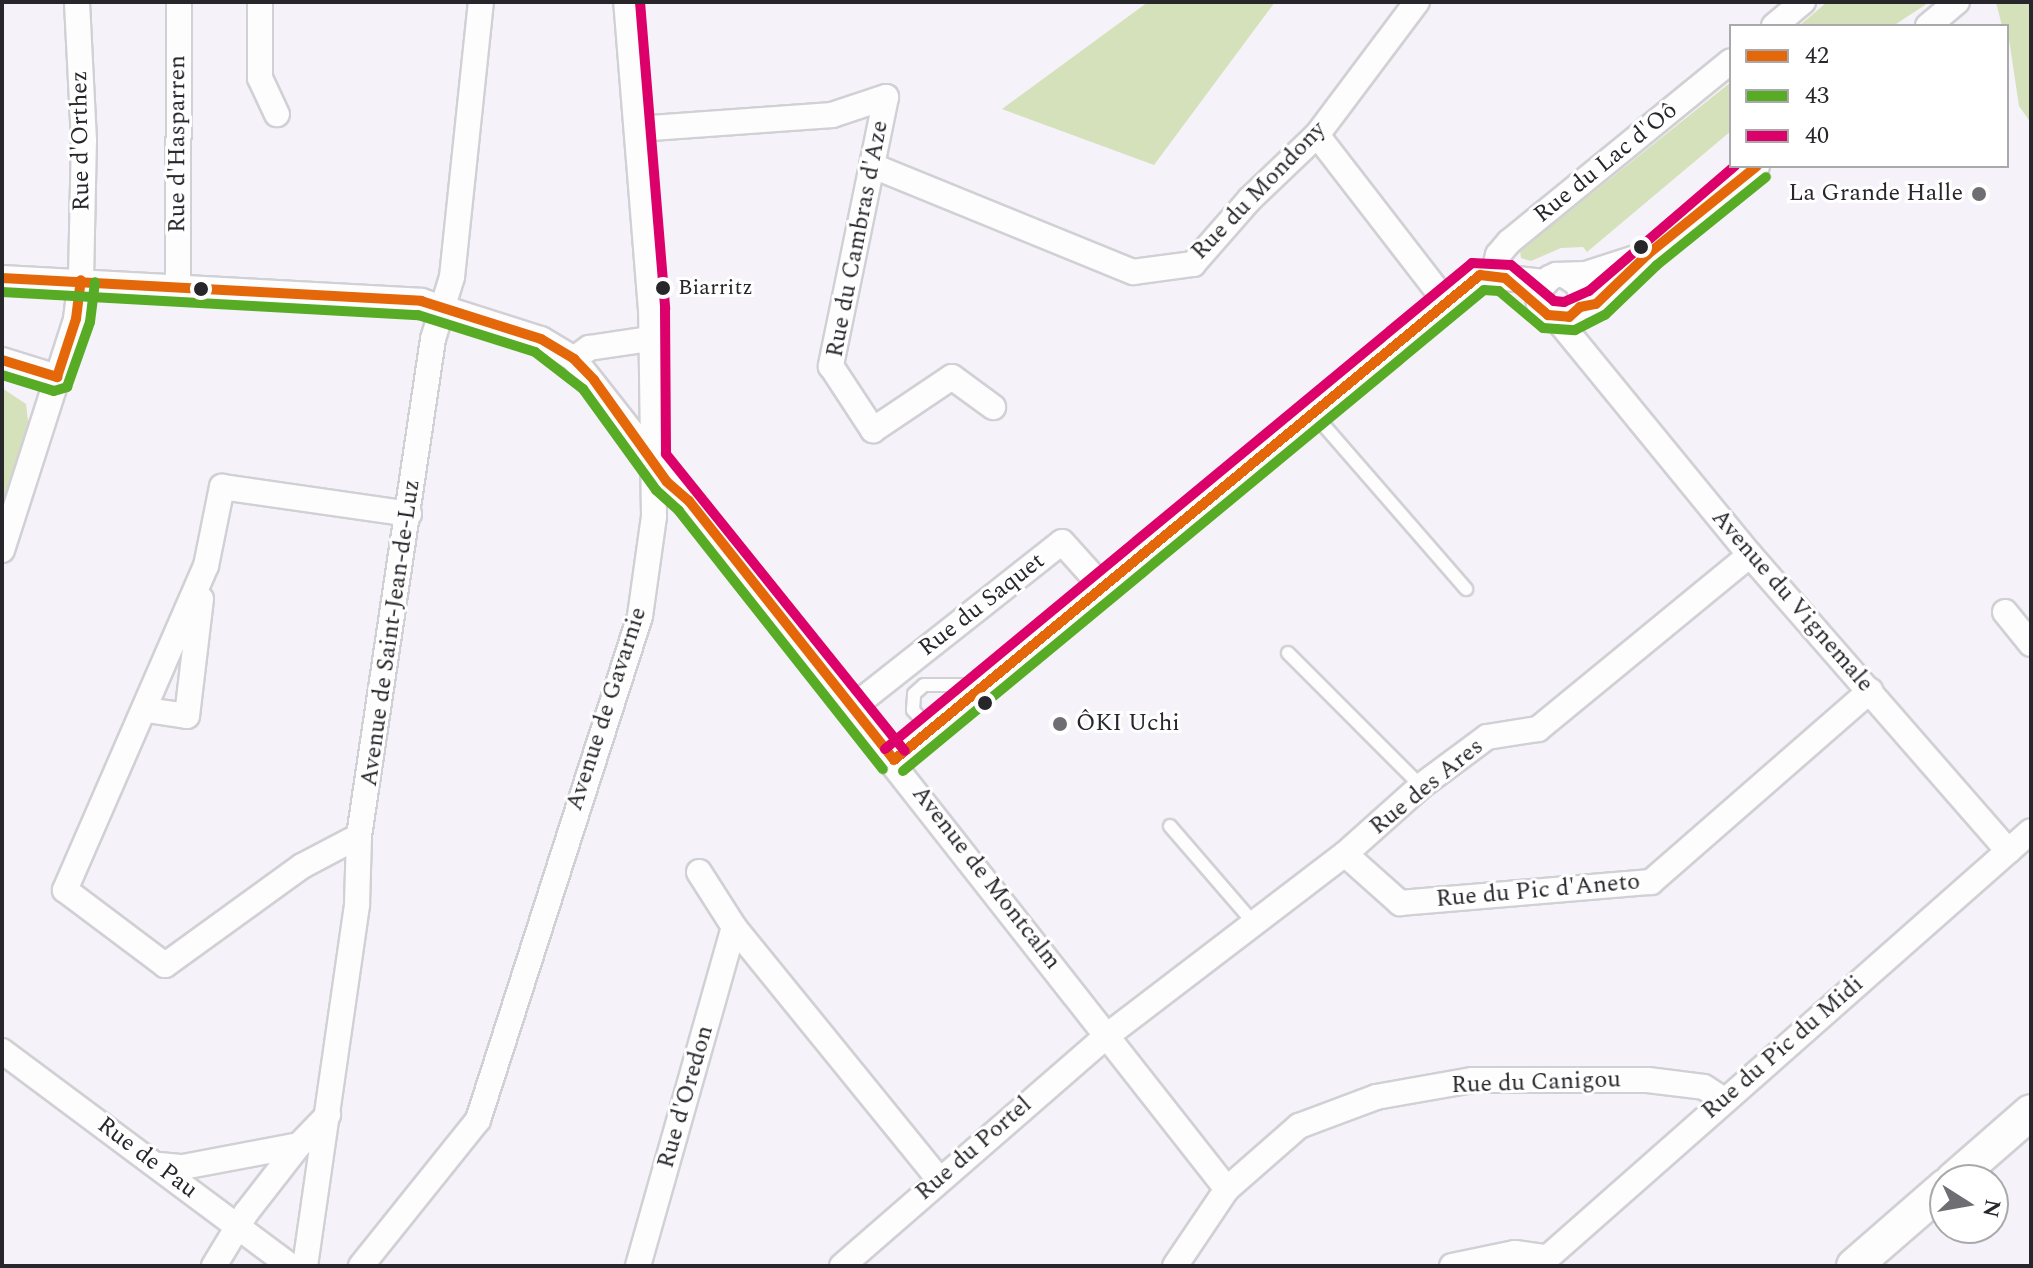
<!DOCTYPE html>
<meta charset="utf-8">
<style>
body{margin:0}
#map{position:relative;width:2033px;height:1268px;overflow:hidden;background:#f5f3f9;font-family:Spectral,serif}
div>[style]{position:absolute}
.green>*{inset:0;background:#d5e1ba}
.roads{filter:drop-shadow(2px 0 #d1d0d4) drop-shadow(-2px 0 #d1d0d4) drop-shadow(0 2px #d1d0d4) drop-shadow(0 -2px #d1d0d4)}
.service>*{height:12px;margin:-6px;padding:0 6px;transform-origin:6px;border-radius:6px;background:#fefdfe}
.minor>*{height:24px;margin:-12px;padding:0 12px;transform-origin:12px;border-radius:12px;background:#fefdfe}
.secondary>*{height:34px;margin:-17px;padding:0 17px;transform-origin:17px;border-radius:17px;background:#fefdfe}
.bus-1>*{height:10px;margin:-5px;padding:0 5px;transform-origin:5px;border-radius:5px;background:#e46809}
.bus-2>*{height:10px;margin:-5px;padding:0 5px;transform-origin:5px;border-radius:5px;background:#58ac25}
.bus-3>*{height:10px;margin:-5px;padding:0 5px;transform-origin:5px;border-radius:5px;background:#dc006b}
.dots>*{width:22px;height:22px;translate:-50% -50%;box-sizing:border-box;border:4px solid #fff;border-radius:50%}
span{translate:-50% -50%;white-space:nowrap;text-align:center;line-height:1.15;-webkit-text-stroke:6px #fff;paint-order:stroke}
.bus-label{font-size:22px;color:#27262a}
.left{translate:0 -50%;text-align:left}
.street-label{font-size:24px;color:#27262a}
.poi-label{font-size:24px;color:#27262a}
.right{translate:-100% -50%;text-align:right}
.frame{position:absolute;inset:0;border:4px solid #27262a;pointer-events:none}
.legend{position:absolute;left:1729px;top:24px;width:280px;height:144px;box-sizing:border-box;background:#fff;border:2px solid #a9a8aa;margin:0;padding:10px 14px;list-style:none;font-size:24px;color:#27262a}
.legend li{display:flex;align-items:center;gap:16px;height:40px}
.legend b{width:40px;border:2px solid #a9a8aa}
.north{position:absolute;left:1929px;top:1164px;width:80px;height:80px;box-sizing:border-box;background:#fff;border:2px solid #a9a8aa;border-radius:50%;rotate:101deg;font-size:22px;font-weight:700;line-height:32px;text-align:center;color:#27262a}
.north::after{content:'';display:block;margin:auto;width:28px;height:36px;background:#6f6e72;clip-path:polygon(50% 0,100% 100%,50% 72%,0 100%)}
</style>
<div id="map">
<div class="green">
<div style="clip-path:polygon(1148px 2px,1275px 2px,1154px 165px,1002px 109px)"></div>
<div style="clip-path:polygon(1827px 2px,1928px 2px,1928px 3px,1893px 26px,1799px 26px)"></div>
<div style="clip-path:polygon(1996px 2px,2031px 2px,2031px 123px,2019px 106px,2007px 26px,2002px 26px)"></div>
<div style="clip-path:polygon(1731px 82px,1731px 131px,1587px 252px,1583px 247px,1561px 248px,1531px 261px,1521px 258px,1520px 251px)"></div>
<div style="clip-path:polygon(2px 388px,26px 404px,29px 429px,2px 516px)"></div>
</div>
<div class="roads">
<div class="service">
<div style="left:1314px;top:414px;width:232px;rotate:49deg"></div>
<div style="left:1288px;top:653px;width:188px;rotate:45deg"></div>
<div style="left:931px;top:730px;width:27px;rotate:-132deg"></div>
<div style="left:913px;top:710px;width:16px;rotate:-86deg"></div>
<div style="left:914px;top:694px;width:13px;rotate:-42deg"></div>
<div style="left:924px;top:685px;width:60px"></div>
<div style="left:1170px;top:826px;width:125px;rotate:49.2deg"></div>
</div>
<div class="minor">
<div style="left:260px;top:2px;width:76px;rotate:90deg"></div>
<div style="left:260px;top:78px;width:40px;rotate:65deg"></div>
<div style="left:1774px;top:26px;width:38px;rotate:-40deg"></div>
<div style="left:1928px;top:26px;width:38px;rotate:-40deg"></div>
<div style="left:637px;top:129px;width:196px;rotate:-4.1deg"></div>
<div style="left:832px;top:115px;width:57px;rotate:-18.4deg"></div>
<div style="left:886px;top:97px;width:275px;rotate:101.6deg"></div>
<div style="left:831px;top:366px;width:77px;rotate:56.7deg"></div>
<div style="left:873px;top:430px;width:95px;rotate:-33.9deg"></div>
<div style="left:952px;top:377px;width:51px;rotate:36.2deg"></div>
<div style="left:1317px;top:135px;width:212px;rotate:52.3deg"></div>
<div style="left:873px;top:166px;width:281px;rotate:22.2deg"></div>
<div style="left:1133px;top:272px;width:61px;rotate:-7.6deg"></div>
<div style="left:1193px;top:264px;width:86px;rotate:-48.8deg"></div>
<div style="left:1250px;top:199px;width:93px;rotate:-43.7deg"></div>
<div style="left:1317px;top:135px;width:166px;rotate:-53.1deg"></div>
<div style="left:1493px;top:274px;width:20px;rotate:-75deg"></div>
<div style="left:1498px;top:255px;width:17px;rotate:-50deg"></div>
<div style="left:1509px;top:242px;width:286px;rotate:-39.2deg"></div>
<div style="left:1564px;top:275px;width:17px;rotate:33deg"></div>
<div style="left:1578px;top:284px;width:16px;rotate:75deg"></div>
<div style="left:1582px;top:299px;width:17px;rotate:118deg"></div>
<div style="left:1574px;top:314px;width:18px;rotate:167deg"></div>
<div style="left:1556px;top:318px;width:23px;rotate:-139deg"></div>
<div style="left:1539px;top:303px;width:14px;rotate:-86deg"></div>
<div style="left:1540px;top:289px;width:15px;rotate:-48deg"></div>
<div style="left:1550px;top:278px;width:7px;rotate:-27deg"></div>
<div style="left:1556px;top:275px;width:30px;rotate:-2deg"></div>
<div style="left:1586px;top:274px;width:65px;rotate:-17.9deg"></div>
<div style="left:2px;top:278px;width:420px;rotate:3.1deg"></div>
<div style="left:421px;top:301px;width:126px;rotate:17.6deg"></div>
<div style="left:541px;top:339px;width:39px;rotate:31deg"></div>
<div style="left:574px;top:359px;width:1056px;rotate:51.81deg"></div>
<div style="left:178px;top:287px;width:285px;rotate:-89.8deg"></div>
<div style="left:1580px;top:307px;width:16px;rotate:-11deg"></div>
<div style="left:1596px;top:304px;width:72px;rotate:-43.9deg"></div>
<div style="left:1648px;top:254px;width:140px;rotate:-38.9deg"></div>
<div style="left:1556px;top:318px;width:306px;rotate:50.7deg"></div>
<div style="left:1750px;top:555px;width:393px;rotate:48.9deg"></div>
<div style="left:574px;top:359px;width:19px;rotate:-36deg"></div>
<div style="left:589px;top:348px;width:62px;rotate:-8.4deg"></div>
<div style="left:2px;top:360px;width:58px;rotate:17.2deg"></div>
<div style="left:2px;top:550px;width:243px;rotate:-72.2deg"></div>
<div style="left:76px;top:319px;width:39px;rotate:-83deg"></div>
<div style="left:81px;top:280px;width:139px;rotate:-88.8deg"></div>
<div style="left:84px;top:141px;width:139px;rotate:-92.9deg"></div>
<div style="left:2005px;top:612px;width:41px;rotate:50.9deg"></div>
<div style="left:853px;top:707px;width:266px;rotate:-38.3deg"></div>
<div style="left:1062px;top:542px;width:64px;rotate:48.1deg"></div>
<div style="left:147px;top:710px;width:40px;rotate:8.5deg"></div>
<div style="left:187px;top:716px;width:118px;rotate:-83.2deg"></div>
<div style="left:894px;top:760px;width:761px;rotate:-39.61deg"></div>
<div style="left:1480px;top:275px;width:64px;rotate:6.2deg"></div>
<div style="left:359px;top:836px;width:64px;rotate:152.2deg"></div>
<div style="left:302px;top:866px;width:169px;rotate:144.1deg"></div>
<div style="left:165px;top:965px;width:125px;rotate:-143.1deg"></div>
<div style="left:65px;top:890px;width:353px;rotate:-66.5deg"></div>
<div style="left:206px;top:566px;width:81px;rotate:-78.6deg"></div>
<div style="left:222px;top:487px;width:189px;rotate:8.2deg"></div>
<div style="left:1345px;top:854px;width:74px;rotate:41.7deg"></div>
<div style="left:1400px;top:903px;width:252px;rotate:-4.8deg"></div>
<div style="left:1651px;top:882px;width:291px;rotate:-41.1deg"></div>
<div style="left:699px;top:872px;width:65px;rotate:57.5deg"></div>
<div style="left:734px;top:927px;width:325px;rotate:50.9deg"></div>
<div style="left:2px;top:1051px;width:359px;rotate:36.7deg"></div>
<div style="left:159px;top:1165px;width:24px;rotate:5deg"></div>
<div style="left:183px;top:1167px;width:118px;rotate:-10.7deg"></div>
<div style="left:299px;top:1145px;width:42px;rotate:-46deg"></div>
<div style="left:214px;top:1266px;width:62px;rotate:-58.9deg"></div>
<div style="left:246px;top:1213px;width:86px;rotate:-52.1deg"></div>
<div style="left:305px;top:1266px;width:366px;rotate:-81.8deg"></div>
<div style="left:357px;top:904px;width:68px;rotate:-88.3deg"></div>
<div style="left:359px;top:836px;width:502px;rotate:-81.53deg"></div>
<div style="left:433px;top:339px;width:65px;rotate:-73deg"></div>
<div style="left:452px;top:277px;width:277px;rotate:-84deg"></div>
<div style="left:361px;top:1266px;width:187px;rotate:-51.3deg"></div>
<div style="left:478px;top:1120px;width:529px;rotate:-72.18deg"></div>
<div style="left:640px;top:616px;width:101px;rotate:-82deg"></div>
<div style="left:654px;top:516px;width:206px;rotate:-90.8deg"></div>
<div style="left:651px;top:310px;width:309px;rotate:-94.6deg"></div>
<div style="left:638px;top:1266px;width:352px;rotate:-74.2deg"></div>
<div style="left:842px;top:1266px;width:352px;rotate:-41deg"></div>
<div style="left:1108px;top:1035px;width:298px;rotate:-37.4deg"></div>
<div style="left:1345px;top:854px;width:102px;rotate:-41.8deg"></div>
<div style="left:1421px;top:786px;width:82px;rotate:-36.6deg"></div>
<div style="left:1487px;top:737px;width:52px;rotate:-8.9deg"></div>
<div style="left:1538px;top:729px;width:274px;rotate:-39.4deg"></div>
<div style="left:1175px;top:1266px;width:93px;rotate:-56deg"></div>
<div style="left:1227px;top:1189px;width:96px;rotate:-41.2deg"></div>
<div style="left:1299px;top:1126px;width:82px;rotate:-20.6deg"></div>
<div style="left:1376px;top:1097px;width:97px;rotate:-10deg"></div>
<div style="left:1472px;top:1080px;width:176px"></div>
<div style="left:1648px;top:1080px;width:56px;rotate:7.1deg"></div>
<div style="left:1704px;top:1087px;width:24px;rotate:33deg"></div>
<div style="left:1452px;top:1266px;width:64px;rotate:-11.7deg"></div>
<div style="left:1515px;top:1253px;width:27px;rotate:8deg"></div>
<div style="left:1538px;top:1266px;width:657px;rotate:-41.42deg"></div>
</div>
<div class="secondary">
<div style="left:1953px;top:1180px;width:103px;rotate:-41.1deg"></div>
<div style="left:1854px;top:1266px;width:121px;rotate:-41deg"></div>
</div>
</div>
<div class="bus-1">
<div style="left:2px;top:278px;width:420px;rotate:3.1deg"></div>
<div style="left:421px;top:301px;width:126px;rotate:17.6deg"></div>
<div style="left:541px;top:339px;width:39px;rotate:31deg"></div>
<div style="left:574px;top:359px;width:29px;rotate:46deg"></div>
<div style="left:594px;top:380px;width:125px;rotate:54.4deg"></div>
<div style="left:667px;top:482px;width:29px;rotate:41deg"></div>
<div style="left:689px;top:501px;width:330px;rotate:51.6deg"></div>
<div style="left:2px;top:360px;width:58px;rotate:17.2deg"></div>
<div style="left:57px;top:377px;width:61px;rotate:-71.9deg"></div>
<div style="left:76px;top:319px;width:39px;rotate:-83deg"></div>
<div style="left:894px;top:760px;width:761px;rotate:-39.61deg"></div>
<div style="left:1480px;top:275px;width:25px;rotate:7deg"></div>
<div style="left:1505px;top:278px;width:57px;rotate:40.7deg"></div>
<div style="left:1548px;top:315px;width:21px;rotate:5deg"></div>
<div style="left:1569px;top:317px;width:15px;rotate:-42deg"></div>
<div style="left:1580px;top:307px;width:16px;rotate:-11deg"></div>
<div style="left:1596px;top:304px;width:72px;rotate:-43.9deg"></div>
<div style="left:1648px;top:254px;width:140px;rotate:-38.9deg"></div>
</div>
<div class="bus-2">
<div style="left:2px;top:292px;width:417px;rotate:3.2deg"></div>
<div style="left:418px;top:315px;width:123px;rotate:17.5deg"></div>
<div style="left:535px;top:352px;width:61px;rotate:37.6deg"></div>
<div style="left:583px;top:389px;width:125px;rotate:54.1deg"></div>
<div style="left:656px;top:490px;width:31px;rotate:42deg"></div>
<div style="left:679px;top:511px;width:329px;rotate:51.7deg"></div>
<div style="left:2px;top:375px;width:54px;rotate:17.1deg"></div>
<div style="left:54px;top:391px;width:14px;rotate:-17deg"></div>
<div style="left:67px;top:387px;width:69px;rotate:-70.5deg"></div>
<div style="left:90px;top:322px;width:40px;rotate:-82.9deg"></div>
<div style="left:903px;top:771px;width:754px;rotate:-39.62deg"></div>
<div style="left:1484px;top:290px;width:15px;rotate:4deg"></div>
<div style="left:1499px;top:291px;width:57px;rotate:40.1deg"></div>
<div style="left:1543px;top:328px;width:32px;rotate:4deg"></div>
<div style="left:1575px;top:330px;width:34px;rotate:-27deg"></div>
<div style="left:1605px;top:315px;width:72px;rotate:-43.9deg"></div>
<div style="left:1657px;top:265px;width:140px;rotate:-38.9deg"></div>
</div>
<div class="bus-3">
<div style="left:640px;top:2px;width:308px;rotate:85.3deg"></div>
<div style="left:665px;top:309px;width:145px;rotate:89.6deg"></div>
<div style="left:666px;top:454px;width:381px;rotate:51.2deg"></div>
<div style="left:885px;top:749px;width:762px;rotate:-39.62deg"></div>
<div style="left:1472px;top:263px;width:39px;rotate:3deg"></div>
<div style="left:1511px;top:265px;width:56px;rotate:39.9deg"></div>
<div style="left:1554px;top:301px;width:10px;rotate:6deg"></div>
<div style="left:1564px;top:302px;width:27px;rotate:-24deg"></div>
<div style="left:1589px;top:291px;width:192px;rotate:-40.6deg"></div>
</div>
<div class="dots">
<div style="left:1979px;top:194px;background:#6f6e72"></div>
<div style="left:1641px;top:247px;background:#27262a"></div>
<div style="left:663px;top:288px;background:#27262a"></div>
<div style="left:201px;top:289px;background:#27262a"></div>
<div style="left:985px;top:703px;background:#27262a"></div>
<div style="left:1060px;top:724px;background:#6f6e72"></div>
</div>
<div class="bus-label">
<span class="left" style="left:678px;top:288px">Biarritz</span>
</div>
<div class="street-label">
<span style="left:81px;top:141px;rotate:-91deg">Rue d'Orthez</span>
<span style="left:178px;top:144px;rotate:-90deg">Rue d'Hasparren</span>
<span style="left:1606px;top:163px;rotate:-39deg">Rue du Lac d'Oô</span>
<span style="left:1259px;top:191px;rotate:-46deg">Rue du Mondony</span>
<span style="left:858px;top:239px;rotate:-79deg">Rue du Cambras d'Aze</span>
<span style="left:1792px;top:601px;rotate:49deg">Avenue du Vignemale</span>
<span style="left:982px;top:605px;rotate:-38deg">Rue du Saquet</span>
<span style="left:391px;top:633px;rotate:-82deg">Avenue de Saint-Jean-de-Luz</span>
<span style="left:607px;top:709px;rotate:-72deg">Avenue de Gavarnie</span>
<span style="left:1427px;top:787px;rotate:-39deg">Rue des Ares</span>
<span style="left:986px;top:878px;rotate:52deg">Avenue de Montcalm</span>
<span style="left:1538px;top:891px;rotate:-5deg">Rue du Pic d'Aneto</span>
<span style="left:1783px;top:1048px;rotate:-41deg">Rue du Pic du Midi</span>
<span style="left:1536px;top:1083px;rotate:-2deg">Rue du Canigou</span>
<span style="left:686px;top:1097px;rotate:-74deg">Rue d'Oredon</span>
<span style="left:974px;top:1149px;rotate:-41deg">Rue du Portel</span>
<span style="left:147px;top:1158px;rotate:37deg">Rue de Pau</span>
</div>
<div class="poi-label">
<span class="right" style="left:1963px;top:194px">La Grande Halle</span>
<span class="left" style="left:1076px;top:724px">ÔKI Uchi</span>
</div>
<div class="frame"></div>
<ul class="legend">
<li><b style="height:10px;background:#e46809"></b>42</li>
<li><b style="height:10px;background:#58ac25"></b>43</li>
<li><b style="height:10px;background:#dc006b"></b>40</li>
</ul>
<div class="north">N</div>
</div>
